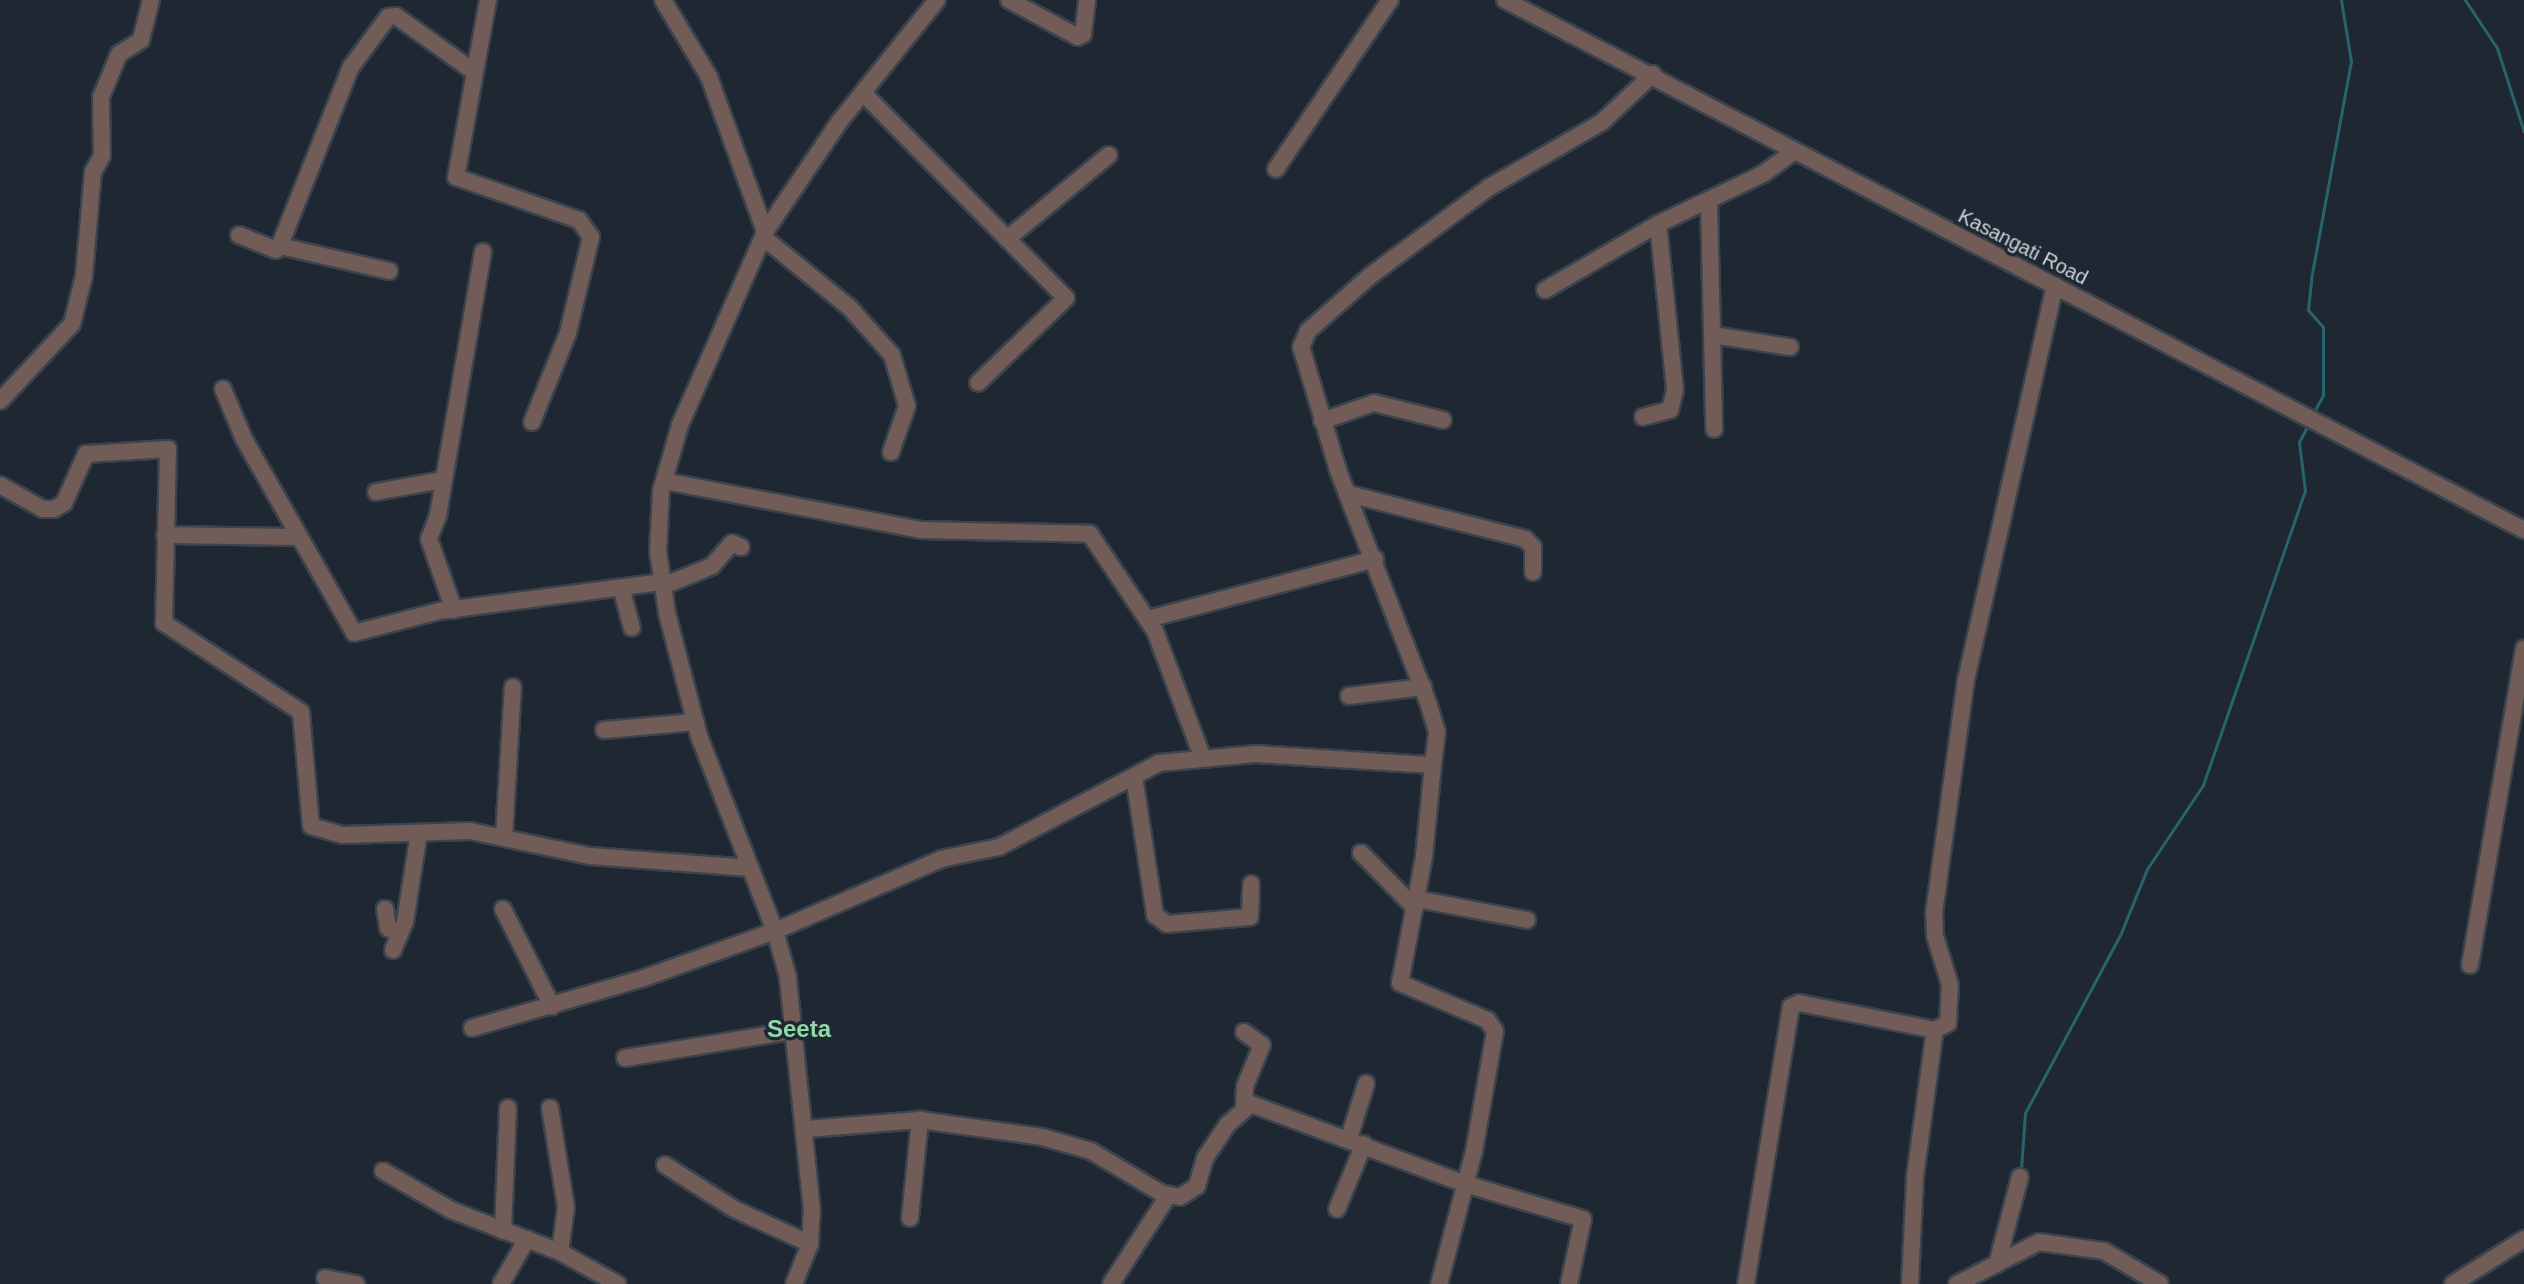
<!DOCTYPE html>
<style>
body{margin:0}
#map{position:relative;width:2524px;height:1284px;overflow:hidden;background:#1f2832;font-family:Helvetica,sans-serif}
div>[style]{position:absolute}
.stream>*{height:3px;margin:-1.5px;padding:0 1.5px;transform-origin:1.5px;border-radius:1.5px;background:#26656c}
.roads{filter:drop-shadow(2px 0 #3b434d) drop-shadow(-2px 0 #3b434d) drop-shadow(0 2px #3b434d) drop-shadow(0 -2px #3b434d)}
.minor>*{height:16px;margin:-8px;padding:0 8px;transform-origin:8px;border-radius:8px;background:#715c58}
span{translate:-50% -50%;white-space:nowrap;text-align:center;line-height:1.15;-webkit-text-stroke:7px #1f2832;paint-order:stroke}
.street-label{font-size:20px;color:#cdd2d9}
.quarter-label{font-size:24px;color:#90d8a7;font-weight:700}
</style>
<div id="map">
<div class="stream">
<div style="left:2465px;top:0;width:58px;rotate:56.3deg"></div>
<div style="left:2497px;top:48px;width:88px;rotate:72.2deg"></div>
<div style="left:2314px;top:412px;width:19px;rotate:-62deg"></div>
<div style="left:2323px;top:395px;width:68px;rotate:-90deg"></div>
<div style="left:2323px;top:327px;width:23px;rotate:-131deg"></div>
<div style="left:2308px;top:310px;width:31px;rotate:-84deg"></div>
<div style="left:2311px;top:279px;width:222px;rotate:-79.6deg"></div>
<div style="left:2351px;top:61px;width:62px;rotate:-99.3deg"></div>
<div style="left:2021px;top:1169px;width:56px;rotate:-85.9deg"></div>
<div style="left:2025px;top:1113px;width:204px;rotate:-61.9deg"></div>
<div style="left:2121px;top:933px;width:69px;rotate:-67.9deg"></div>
<div style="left:2147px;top:869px;width:101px;rotate:-56.3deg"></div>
<div style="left:2203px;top:785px;width:311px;rotate:-70.9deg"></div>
<div style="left:2305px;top:491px;width:49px;rotate:-97deg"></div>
<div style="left:2299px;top:442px;width:21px;rotate:-62deg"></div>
</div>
<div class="roads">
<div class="minor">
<div style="left:488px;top:0;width:180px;rotate:100.2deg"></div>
<div style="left:456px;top:177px;width:130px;rotate:19.3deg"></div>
<div style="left:579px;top:220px;width:21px;rotate:55deg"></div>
<div style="left:591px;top:237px;width:99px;rotate:103.5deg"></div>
<div style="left:568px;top:333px;width:96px;rotate:112deg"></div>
<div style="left:663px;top:0;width:90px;rotate:59.1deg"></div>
<div style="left:709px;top:77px;width:165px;rotate:70.1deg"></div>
<div style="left:1009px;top:0;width:78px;rotate:28.2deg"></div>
<div style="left:1078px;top:37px;width:6px;rotate:-31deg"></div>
<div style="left:1083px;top:34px;width:34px;rotate:-83deg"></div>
<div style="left:1505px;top:0;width:1149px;rotate:27.48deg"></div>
<div style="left:864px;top:94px;width:287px;rotate:45.3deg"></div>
<div style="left:1066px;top:298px;width:122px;rotate:136deg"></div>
<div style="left:1276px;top:169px;width:204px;rotate:-56deg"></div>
<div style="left:1709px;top:200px;width:229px;rotate:88.7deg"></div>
<div style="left:239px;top:235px;width:40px;rotate:22deg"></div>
<div style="left:276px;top:250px;width:6px;rotate:-51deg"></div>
<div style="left:280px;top:245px;width:192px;rotate:-68.3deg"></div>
<div style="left:351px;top:67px;width:62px;rotate:-53.5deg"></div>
<div style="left:388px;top:17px;width:8px;rotate:-7deg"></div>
<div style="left:396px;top:16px;width:95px;rotate:35.5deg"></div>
<div style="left:764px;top:238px;width:111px;rotate:39.1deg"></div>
<div style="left:850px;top:308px;width:63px;rotate:48.2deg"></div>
<div style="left:892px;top:355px;width:53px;rotate:73.6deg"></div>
<div style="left:907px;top:406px;width:49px;rotate:109.2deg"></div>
<div style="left:1007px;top:239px;width:132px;rotate:-39.5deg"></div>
<div style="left:280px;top:246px;width:112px;rotate:12.9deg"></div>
<div style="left:1545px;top:290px;width:131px;rotate:-30.3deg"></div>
<div style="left:1658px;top:224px;width:116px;rotate:-25.5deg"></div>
<div style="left:1763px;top:174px;width:37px;rotate:-36deg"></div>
<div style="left:1713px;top:335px;width:78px;rotate:8.9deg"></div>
<div style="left:223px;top:389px;width:54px;rotate:67.2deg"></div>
<div style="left:244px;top:439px;width:223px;rotate:60.4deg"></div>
<div style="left:354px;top:633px;width:88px;rotate:-14.5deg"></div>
<div style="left:439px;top:611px;width:226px;rotate:-7.4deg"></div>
<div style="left:0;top:401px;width:105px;rotate:-46.9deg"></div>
<div style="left:72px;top:324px;width:49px;rotate:-76deg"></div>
<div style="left:84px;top:276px;width:104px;rotate:-85.1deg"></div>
<div style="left:93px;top:172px;width:18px;rotate:-61deg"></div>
<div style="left:102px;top:156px;width:59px;rotate:-91deg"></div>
<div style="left:101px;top:97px;width:47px;rotate:-67.3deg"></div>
<div style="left:119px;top:54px;width:26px;rotate:-32deg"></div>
<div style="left:141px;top:40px;width:41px;rotate:-76deg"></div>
<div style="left:1643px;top:417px;width:28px;rotate:-15deg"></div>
<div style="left:1670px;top:410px;width:21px;rotate:-76deg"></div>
<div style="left:1675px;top:390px;width:167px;rotate:-95.8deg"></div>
<div style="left:1322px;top:421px;width:55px;rotate:-19.1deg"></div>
<div style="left:1374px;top:403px;width:71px;rotate:13.8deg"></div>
<div style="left:664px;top:481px;width:261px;rotate:10.8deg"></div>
<div style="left:920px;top:530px;width:170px;rotate:1.3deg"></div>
<div style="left:1090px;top:534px;width:117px;rotate:56.2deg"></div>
<div style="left:1155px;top:631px;width:134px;rotate:69.4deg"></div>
<div style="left:0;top:485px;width:49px;rotate:29.2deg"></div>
<div style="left:43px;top:509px;width:11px"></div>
<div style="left:54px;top:509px;width:12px;rotate:-31deg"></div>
<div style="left:64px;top:503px;width:54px;rotate:-65.8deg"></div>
<div style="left:86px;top:454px;width:82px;rotate:-3.5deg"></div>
<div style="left:168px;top:449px;width:174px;rotate:91.3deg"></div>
<div style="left:164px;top:623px;width:163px;rotate:33deg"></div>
<div style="left:301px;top:712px;width:114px;rotate:85deg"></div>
<div style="left:311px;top:826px;width:33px;rotate:16deg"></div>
<div style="left:343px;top:835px;width:127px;rotate:-1.8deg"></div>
<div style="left:470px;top:831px;width:123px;rotate:11.8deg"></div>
<div style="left:590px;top:856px;width:158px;rotate:4.3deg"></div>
<div style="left:376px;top:492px;width:68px;rotate:-10.2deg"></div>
<div style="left:1349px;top:494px;width:182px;rotate:14.3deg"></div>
<div style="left:1525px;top:539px;width:11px;rotate:45deg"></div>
<div style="left:1533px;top:547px;width:25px;rotate:90deg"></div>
<div style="left:165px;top:535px;width:132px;rotate:0.9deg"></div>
<div style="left:663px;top:586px;width:53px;rotate:-22.2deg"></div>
<div style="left:712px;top:566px;width:30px;rotate:-49deg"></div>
<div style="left:732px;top:543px;width:10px;rotate:24deg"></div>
<div style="left:621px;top:587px;width:42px;rotate:75deg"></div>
<div style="left:454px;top:610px;width:75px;rotate:-109.4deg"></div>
<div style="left:429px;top:539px;width:26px;rotate:-69deg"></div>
<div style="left:438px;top:515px;width:267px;rotate:-80.3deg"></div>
<div style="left:1148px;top:619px;width:235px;rotate:-14.8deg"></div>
<div style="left:1349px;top:696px;width:75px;rotate:-6.9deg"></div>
<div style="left:604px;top:730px;width:92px;rotate:-5deg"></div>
<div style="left:1433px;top:765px;width:92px;rotate:95.6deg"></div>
<div style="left:1424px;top:857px;width:128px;rotate:100.8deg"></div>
<div style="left:1400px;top:983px;width:95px;rotate:23deg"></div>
<div style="left:1487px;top:1020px;width:14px;rotate:54deg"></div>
<div style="left:1495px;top:1031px;width:122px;rotate:99.9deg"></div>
<div style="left:1474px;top:1151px;width:138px;rotate:104.7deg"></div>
<div style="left:1134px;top:776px;width:141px;rotate:81.4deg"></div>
<div style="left:1155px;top:915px;width:15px;rotate:37deg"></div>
<div style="left:1167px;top:924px;width:83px;rotate:-4.8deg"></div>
<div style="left:1250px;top:917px;width:33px;rotate:-88deg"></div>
<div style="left:504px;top:837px;width:150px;rotate:-86.6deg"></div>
<div style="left:1361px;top:853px;width:77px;rotate:45.5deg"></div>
<div style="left:1417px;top:899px;width:112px;rotate:10.8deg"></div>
<div style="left:385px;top:909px;width:19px;rotate:81deg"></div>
<div style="left:388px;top:928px;width:13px;rotate:27deg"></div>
<div style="left:503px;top:909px;width:109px;rotate:63.2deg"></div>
<div style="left:393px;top:950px;width:30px;rotate:-67deg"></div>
<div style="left:405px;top:922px;width:90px;rotate:-81.1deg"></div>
<div style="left:2470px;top:965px;width:321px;rotate:-80.3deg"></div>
<div style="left:472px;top:1028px;width:176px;rotate:-16.2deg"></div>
<div style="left:641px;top:979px;width:142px;rotate:-19.7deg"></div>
<div style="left:775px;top:931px;width:181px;rotate:-23.4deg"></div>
<div style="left:941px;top:859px;width:59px;rotate:-11.7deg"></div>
<div style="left:999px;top:847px;width:181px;rotate:-27.7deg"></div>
<div style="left:1159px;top:763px;width:97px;rotate:-5.3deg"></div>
<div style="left:1256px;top:754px;width:177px;rotate:3.6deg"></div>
<div style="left:1433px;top:765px;width:33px;rotate:-83deg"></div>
<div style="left:1437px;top:732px;width:28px;rotate:-107deg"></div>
<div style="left:1429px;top:705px;width:252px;rotate:-111.2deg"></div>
<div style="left:1338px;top:470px;width:128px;rotate:-106.7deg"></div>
<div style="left:1301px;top:347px;width:17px;rotate:-66deg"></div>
<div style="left:1308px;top:331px;width:83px;rotate:-41.6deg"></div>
<div style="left:1370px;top:276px;width:147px;rotate:-36.7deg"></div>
<div style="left:1488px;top:188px;width:132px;rotate:-30.1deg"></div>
<div style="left:1602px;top:122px;width:70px;rotate:-43.3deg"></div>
<div style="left:1244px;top:1032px;width:22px;rotate:36deg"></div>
<div style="left:1262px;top:1045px;width:44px;rotate:112.5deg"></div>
<div style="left:1245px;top:1086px;width:20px;rotate:93deg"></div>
<div style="left:625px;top:1058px;width:174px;rotate:-9.2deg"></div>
<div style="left:550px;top:1108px;width:100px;rotate:80.8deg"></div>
<div style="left:566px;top:1207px;width:45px;rotate:97.6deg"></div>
<div style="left:807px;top:1129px;width:113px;rotate:-4.6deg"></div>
<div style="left:920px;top:1120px;width:123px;rotate:7.9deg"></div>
<div style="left:1042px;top:1137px;width:51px;rotate:15.9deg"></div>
<div style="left:1091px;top:1151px;width:82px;rotate:31deg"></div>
<div style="left:1161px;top:1193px;width:19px;rotate:12deg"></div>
<div style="left:1180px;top:1197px;width:20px;rotate:-33deg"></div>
<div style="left:1197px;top:1186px;width:29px;rotate:-74deg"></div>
<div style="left:1205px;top:1158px;width:40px;rotate:-56deg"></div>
<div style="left:1227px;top:1125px;width:32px;rotate:-41deg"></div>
<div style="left:1251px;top:1104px;width:225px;rotate:20.5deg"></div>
<div style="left:1462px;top:1183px;width:126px;rotate:16.6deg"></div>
<div style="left:1583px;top:1219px;width:66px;rotate:102.2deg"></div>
<div style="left:1349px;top:1138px;width:57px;rotate:-72.5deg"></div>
<div style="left:665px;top:1165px;width:82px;rotate:32.5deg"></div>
<div style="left:734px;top:1209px;width:84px;rotate:24.7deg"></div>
<div style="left:383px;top:1171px;width:78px;rotate:29.8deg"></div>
<div style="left:451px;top:1210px;width:117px;rotate:21.1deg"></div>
<div style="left:560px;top:1252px;width:66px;rotate:28.9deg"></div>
<div style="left:1337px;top:1209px;width:70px;rotate:-67.4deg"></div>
<div style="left:910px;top:1218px;width:99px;rotate:-84.2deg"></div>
<div style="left:503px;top:1231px;width:123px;rotate:-87.7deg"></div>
<div style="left:1997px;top:1264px;width:90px;rotate:-75.2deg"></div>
<div style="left:325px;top:1278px;width:32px;rotate:11deg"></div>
<div style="left:501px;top:1284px;width:52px;rotate:-60deg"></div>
<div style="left:794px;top:1284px;width:43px;rotate:-68.2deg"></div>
<div style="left:810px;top:1244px;width:33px;rotate:-87deg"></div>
<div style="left:812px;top:1211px;width:235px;rotate:-95.9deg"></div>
<div style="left:788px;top:977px;width:48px;rotate:-105.8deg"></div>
<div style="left:775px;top:931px;width:209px;rotate:-111.3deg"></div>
<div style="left:699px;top:736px;width:127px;rotate:-104.6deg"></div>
<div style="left:667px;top:613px;width:63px;rotate:-98.3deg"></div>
<div style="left:658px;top:551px;width:60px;rotate:-87.1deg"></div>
<div style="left:661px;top:491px;width:69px;rotate:-73.9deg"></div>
<div style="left:680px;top:425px;width:211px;rotate:-66.2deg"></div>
<div style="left:765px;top:232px;width:134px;rotate:-56deg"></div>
<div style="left:840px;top:121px;width:155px;rotate:-51.3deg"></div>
<div style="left:1111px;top:1284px;width:105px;rotate:-57.1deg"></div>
<div style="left:1746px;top:1284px;width:281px;rotate:-80.8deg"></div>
<div style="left:1791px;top:1007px;width:9px;rotate:-27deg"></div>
<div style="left:1799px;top:1003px;width:139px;rotate:11.2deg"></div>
<div style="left:1935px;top:1030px;width:15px;rotate:-28deg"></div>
<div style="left:1948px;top:1023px;width:38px;rotate:-87deg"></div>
<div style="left:1950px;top:985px;width:51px;rotate:-107deg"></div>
<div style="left:1935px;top:936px;width:23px;rotate:-92deg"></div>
<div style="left:1934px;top:913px;width:235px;rotate:-82.2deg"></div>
<div style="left:1966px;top:680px;width:404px;rotate:-77.3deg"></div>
<div style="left:1910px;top:1284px;width:107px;rotate:-87.3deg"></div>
<div style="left:1915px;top:1177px;width:148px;rotate:-82.3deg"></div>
<div style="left:1957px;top:1284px;width:92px;rotate:-27.1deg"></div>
<div style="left:2039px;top:1242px;width:66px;rotate:7.9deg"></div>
<div style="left:2104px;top:1251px;width:65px;rotate:30.5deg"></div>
<div style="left:2453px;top:1284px;width:84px;rotate:-32.4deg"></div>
</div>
</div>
<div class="street-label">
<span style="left:2023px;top:247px;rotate:27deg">Kasangati Road</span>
</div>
<div class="quarter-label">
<span style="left:799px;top:1029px">Seeta</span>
</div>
</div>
